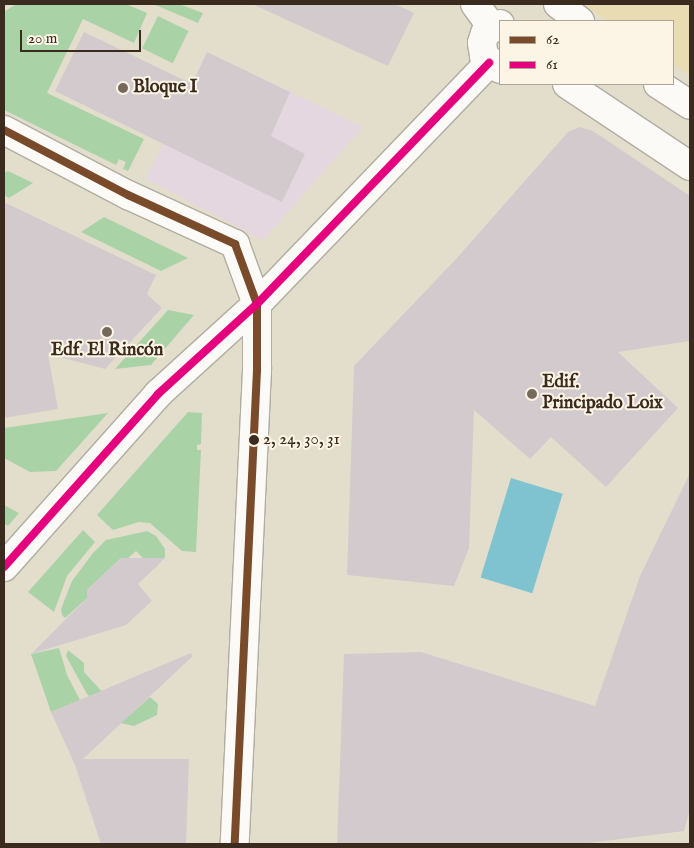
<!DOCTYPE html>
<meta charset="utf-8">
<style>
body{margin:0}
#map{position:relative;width:694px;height:848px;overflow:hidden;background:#e3decc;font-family:"IM FELL English",serif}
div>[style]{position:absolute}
.built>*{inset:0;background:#e5d7e0}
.green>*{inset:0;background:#aad2a7;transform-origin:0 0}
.sand>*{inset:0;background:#e9dcb3}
.water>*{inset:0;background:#7ec3cf;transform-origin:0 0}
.building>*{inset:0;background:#d3cace}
.roads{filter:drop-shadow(1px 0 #b1aca0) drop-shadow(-1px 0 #b1aca0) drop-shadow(0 1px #b1aca0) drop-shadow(0 -1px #b1aca0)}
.minor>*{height:28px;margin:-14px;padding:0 14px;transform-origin:14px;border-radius:14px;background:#fbfaf7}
.bus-1>*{height:8px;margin:-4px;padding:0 4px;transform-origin:4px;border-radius:4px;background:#7a4b2a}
.bus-2>*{height:8px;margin:-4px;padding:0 4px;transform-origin:4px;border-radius:4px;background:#e5007d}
.dots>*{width:14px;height:14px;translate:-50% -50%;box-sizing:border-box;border:2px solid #fcf5e5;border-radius:50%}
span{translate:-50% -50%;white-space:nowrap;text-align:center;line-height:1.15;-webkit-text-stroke:4px #fcf5e5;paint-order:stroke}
.bus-label{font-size:17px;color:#3b2a1e}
.left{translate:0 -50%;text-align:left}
.poi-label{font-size:18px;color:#3b2a1e;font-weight:700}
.frame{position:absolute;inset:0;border:5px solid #3b2a1e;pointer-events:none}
.legend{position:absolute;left:499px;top:20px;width:175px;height:65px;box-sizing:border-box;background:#fcf5e5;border:1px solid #afa495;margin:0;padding:6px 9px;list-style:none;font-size:15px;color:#3b2a1e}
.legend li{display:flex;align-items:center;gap:10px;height:25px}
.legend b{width:25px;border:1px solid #afa495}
.scale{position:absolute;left:20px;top:30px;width:121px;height:22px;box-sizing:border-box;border:2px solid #3b2a1e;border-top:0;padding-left:6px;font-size:15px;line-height:18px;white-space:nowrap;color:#3b2a1e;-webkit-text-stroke:4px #fcf5e5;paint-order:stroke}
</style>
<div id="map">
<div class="built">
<div style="clip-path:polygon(207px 52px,363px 127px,263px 240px,146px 179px)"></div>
</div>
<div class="green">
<div style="clip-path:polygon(16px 4px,126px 4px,147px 13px,134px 43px,83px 19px,47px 93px,144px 139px,128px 171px,123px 169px,126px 162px,119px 159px,116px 165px,4px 110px,4px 12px)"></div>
<div style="clip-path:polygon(153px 4px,179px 4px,203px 13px,198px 23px)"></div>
<div style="left:158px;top:16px;width:34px;height:36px;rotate:26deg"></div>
<div style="clip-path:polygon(8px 171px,33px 183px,9px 198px,4px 195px,4px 173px)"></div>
<div style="clip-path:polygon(104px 217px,188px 258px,161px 271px,81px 232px)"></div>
<div style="clip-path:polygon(168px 310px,194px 315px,151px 365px,115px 369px)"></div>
<div style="clip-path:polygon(188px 412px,202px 413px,201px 444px,197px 445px,197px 450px,201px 450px,196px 552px,182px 551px,150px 523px,139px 522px,113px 530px,97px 515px)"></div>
<div style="clip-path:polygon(108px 413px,56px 471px,30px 472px,4px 458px,4px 428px)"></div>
<div style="clip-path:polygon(4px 505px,19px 513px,8px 526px,4px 523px)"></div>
<div style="clip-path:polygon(83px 530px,95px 542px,67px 576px,54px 612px,28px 592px)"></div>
<div style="clip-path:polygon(147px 531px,156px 536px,165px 549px,165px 557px,154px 569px,136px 551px,128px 558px,121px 558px,87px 590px,87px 598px,65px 618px,62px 615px,61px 609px,72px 581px,93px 553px,106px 540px)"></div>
<div style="clip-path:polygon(59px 648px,67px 675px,80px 700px,51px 712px,31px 654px)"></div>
<div style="clip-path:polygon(68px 650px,84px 663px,84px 672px,116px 707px,130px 715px,150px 697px,158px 704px,157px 715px,134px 726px,116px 722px,87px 694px,66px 656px)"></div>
</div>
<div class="sand">
<div style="clip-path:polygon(581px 4px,690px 4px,690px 75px,673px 64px,673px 21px,608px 21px)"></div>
</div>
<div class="water">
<div style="left:511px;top:478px;width:54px;height:104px;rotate:17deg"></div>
</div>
<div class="building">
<div style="clip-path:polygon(252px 4px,395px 4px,414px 13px,388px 66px)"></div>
<div style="clip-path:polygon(84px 32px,192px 84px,207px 52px,290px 92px,271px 136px,305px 154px,282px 202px,55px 91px)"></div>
<div style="clip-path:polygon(580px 127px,593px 131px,690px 196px,690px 341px,618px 352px,678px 408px,606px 487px,551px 437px,530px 459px,474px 410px,469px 548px,454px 586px,347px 575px,354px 366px,456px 259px,568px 132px)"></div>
<div style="clip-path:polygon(4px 202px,156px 275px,147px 294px,162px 308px,105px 369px,48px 354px,58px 409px,4px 418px)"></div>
<div style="clip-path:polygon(690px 473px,690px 809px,684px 831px,581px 844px,337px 844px,344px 654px,421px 652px,595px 706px,640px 576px)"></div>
<div style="clip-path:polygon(121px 558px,165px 558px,138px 584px,152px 601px,126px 625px,31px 654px,87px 598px,87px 590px)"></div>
<div style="clip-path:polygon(191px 653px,193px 656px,83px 759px,189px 759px,186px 844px,101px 844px,75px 765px,51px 712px)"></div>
</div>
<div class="roads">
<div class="minor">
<div style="left:475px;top:4px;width:29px;rotate:54deg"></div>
<div style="left:558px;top:4px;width:28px;rotate:38deg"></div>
<div style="left:500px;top:24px;width:17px;rotate:149deg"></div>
<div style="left:485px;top:33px;width:10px;rotate:107deg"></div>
<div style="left:482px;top:43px;width:13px;rotate:81deg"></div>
<div style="left:484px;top:56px;width:21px;rotate:39deg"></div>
<div style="left:567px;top:84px;width:148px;rotate:33.7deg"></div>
<div style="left:658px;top:84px;width:38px;rotate:33deg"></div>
<div style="left:4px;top:130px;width:140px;rotate:27.7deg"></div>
<div style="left:128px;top:195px;width:118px;rotate:24.6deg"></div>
<div style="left:235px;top:244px;width:64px;rotate:69.9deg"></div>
<div style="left:257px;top:304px;width:66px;rotate:90deg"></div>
<div style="left:257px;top:370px;width:475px;rotate:92.7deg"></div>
<div style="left:4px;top:567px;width:232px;rotate:-48.3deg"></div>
<div style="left:158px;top:394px;width:134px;rotate:-42.3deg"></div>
<div style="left:257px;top:304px;width:335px;rotate:-46.1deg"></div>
</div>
</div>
<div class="bus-1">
<div style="left:4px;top:130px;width:140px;rotate:27.7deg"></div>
<div style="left:128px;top:195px;width:118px;rotate:24.6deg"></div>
<div style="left:235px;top:244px;width:64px;rotate:69.9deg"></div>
<div style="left:257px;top:304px;width:66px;rotate:90deg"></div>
<div style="left:257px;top:370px;width:475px;rotate:92.7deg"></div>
</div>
<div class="bus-2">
<div style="left:4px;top:567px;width:232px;rotate:-48.3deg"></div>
<div style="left:158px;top:394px;width:134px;rotate:-42.3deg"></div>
<div style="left:257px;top:304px;width:335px;rotate:-46.1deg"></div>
</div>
<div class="dots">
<div style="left:123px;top:88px;background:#76695b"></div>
<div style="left:107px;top:332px;background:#76695b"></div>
<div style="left:532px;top:394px;background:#76695b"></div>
<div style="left:254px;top:440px;background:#3b2a1e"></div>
</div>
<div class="bus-label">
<span class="left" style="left:263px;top:440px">2, 24, 30, 31</span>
</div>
<div class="poi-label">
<span class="left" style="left:133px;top:88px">Bloque I</span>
<span style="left:107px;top:351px">Edf. El Rincón</span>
<span class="left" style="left:542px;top:394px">Edif.<br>Principado Loix</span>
</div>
<div class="frame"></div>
<ul class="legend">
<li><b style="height:6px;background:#7a4b2a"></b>62</li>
<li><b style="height:6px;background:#e5007d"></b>61</li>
</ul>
<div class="scale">20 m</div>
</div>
